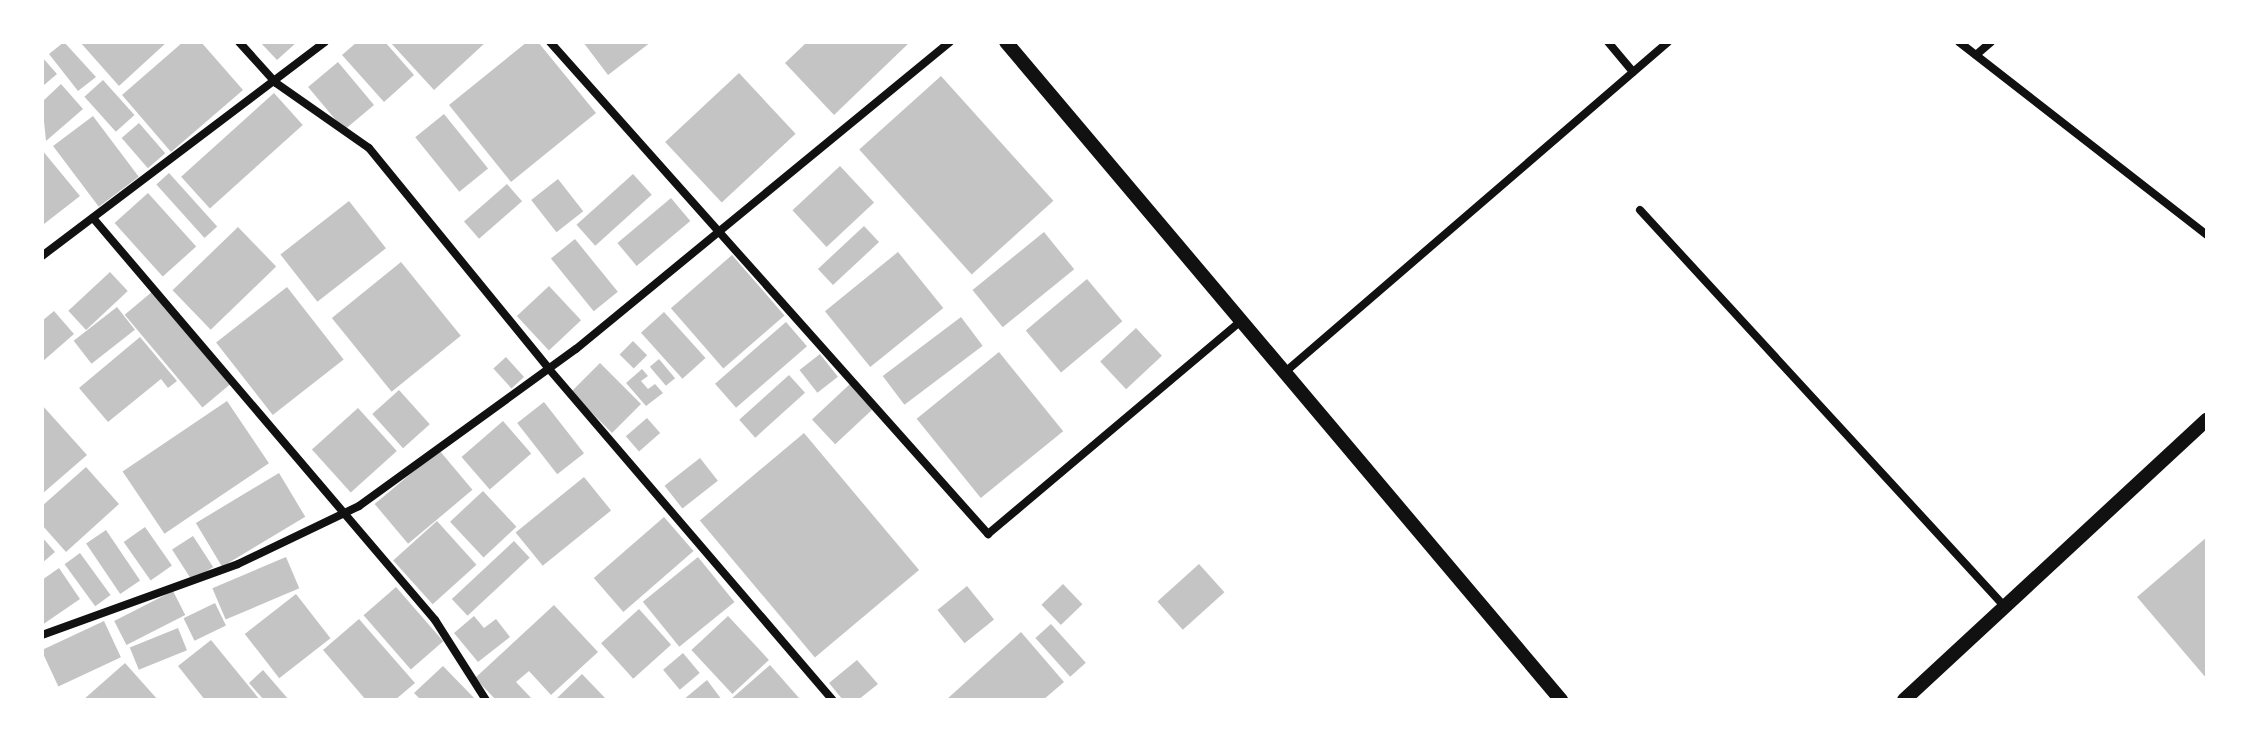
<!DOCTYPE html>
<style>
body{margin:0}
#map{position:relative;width:2249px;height:742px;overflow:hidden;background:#fff;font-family:Lato,sans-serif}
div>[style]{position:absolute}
.building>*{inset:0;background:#c4c4c4;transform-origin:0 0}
.minor>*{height:8px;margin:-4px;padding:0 4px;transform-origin:4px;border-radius:4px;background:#111}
.tertiary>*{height:14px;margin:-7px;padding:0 7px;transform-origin:7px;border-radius:7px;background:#111}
span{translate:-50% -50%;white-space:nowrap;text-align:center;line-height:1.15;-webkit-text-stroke:6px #fff;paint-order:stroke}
.frame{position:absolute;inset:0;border:44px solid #fff;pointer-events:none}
</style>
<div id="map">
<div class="building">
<div style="clip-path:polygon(64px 42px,96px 77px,78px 91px,49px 54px)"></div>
<div style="clip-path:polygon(80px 42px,167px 42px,119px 86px)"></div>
<div style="clip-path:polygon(183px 42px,201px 42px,243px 90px,171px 152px,122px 95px)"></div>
<div style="clip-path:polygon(260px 42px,297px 42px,277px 60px)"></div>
<div style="clip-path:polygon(357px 42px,385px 42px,414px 75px,384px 102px,342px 55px)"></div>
<div style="clip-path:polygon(390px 42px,486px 42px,434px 90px)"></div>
<div style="clip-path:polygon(527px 42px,538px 42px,596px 113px,511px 182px,449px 105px)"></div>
<div style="clip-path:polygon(583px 42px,651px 42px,608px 75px)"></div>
<div style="clip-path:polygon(807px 42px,910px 42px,834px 115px,785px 63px)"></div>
<div style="clip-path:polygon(42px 57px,57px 74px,44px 85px,42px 83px)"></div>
<div style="left:338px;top:62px;width:56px;height:39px;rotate:50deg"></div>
<div style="left:739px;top:73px;width:83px;height:101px;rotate:47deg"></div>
<div style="left:941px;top:76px;width:168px;height:110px;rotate:48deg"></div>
<div style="left:103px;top:80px;width:47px;height:25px;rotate:48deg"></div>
<div style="clip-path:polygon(61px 84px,83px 109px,46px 141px,42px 102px)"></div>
<div style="left:274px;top:93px;width:43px;height:125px;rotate:48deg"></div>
<div style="left:444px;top:114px;width:70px;height:37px;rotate:51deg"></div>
<div style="left:93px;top:116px;width:76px;height:50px;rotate:53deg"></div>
<div style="left:139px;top:123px;width:40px;height:23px;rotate:49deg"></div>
<div style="clip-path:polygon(42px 150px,80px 196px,44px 224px,42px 222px)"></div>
<div style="left:840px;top:166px;width:50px;height:65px;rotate:47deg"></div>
<div style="left:169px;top:173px;width:72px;height:17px;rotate:48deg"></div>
<div style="left:633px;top:174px;width:28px;height:76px;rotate:48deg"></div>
<div style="left:558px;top:179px;width:41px;height:34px;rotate:52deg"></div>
<div style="left:507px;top:184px;width:23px;height:57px;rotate:49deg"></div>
<div style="left:148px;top:193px;width:72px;height:45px;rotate:48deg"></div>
<div style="left:671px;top:198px;width:30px;height:70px;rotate:50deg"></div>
<div style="left:349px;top:201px;width:60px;height:87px;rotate:52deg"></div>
<div style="left:864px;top:226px;width:22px;height:63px;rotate:47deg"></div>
<div style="left:238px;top:227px;width:55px;height:91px;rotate:46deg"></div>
<div style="left:1044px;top:232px;width:48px;height:92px;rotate:51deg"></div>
<div style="left:575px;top:239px;width:68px;height:31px;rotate:51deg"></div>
<div style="left:898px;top:252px;width:72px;height:94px;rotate:51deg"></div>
<div style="left:732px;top:255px;width:80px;height:81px;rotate:49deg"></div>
<div style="left:401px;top:262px;width:95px;height:89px;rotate:51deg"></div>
<div style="left:110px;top:272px;width:26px;height:57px;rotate:47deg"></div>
<div style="left:1087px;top:279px;width:55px;height:80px;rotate:50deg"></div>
<div style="left:549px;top:286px;width:47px;height:44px;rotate:47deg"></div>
<div style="left:287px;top:287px;width:92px;height:90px;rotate:52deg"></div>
<div style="left:153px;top:291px;width:121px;height:37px;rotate:50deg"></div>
<div style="left:117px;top:307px;width:29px;height:55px;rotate:52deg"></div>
<div style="clip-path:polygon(54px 311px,74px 334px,42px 362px,42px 321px)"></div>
<div style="left:664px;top:312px;width:62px;height:31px;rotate:48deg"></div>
<div style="left:961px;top:317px;width:36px;height:98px;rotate:53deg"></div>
<div style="left:786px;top:322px;width:32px;height:94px;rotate:49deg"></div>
<div style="left:1136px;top:328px;width:38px;height:49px;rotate:47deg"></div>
<div style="clip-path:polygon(140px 337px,177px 381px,168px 388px,161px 379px,108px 422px,79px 388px)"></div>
<div style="left:633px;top:341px;width:20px;height:19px;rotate:45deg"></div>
<div style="left:999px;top:352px;width:102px;height:106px;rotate:51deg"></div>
<div style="left:820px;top:354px;width:29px;height:26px;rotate:52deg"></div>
<div style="left:506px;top:357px;width:27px;height:17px;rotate:48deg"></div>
<div style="left:659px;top:359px;width:25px;height:12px;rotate:50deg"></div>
<div style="left:600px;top:363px;width:58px;height:41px;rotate:45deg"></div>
<div style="clip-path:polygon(642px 369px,648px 376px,641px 381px,648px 389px,655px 384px,663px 393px,646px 406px,626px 383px)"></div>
<div style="left:789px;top:375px;width:24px;height:67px;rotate:48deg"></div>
<div style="left:850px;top:384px;width:34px;height:52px;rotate:47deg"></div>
<div style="left:399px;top:390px;width:46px;height:36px;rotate:48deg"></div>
<div style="left:227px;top:401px;width:75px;height:126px;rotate:56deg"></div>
<div style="left:544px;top:402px;width:65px;height:34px;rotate:52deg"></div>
<div style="clip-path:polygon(42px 405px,87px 455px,42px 494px)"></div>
<div style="left:358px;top:408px;width:58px;height:62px;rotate:48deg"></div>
<div style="left:647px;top:418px;width:20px;height:28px;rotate:49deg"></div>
<div style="left:503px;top:421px;width:43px;height:55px;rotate:49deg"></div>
<div style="left:804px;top:433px;width:179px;height:136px;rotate:50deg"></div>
<div style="left:439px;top:450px;width:52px;height:84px;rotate:50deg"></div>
<div style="left:700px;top:458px;width:29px;height:45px;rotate:52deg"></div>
<div style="clip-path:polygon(86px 467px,119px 504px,66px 552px,42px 525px,42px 506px)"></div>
<div style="left:279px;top:473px;width:51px;height:97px;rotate:59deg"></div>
<div style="left:584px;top:477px;width:43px;height:88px;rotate:51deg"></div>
<div style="left:483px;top:491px;width:49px;height:45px;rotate:47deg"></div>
<div style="left:664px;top:517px;width:45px;height:93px;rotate:49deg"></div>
<div style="left:437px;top:521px;width:59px;height:59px;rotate:48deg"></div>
<div style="left:145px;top:527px;width:47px;height:26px;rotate:55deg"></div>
<div style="left:106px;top:530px;width:61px;height:24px;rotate:56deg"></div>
<div style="left:193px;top:536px;width:37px;height:25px;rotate:57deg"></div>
<div style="clip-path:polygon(42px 537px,55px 552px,42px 563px)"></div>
<div style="clip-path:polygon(2207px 537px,2207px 679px,2137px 597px)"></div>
<div style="left:514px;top:541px;width:23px;height:85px;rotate:47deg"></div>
<div style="left:80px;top:553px;width:52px;height:19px;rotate:54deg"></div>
<div style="left:286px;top:557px;width:34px;height:80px;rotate:67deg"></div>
<div style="left:698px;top:557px;width:58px;height:71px;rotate:51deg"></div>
<div style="left:1199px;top:564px;width:38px;height:56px;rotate:48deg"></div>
<div style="clip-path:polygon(59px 568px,80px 599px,42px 625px,42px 580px)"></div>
<div style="left:1063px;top:584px;width:28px;height:30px;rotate:46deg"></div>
<div style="left:967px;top:586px;width:43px;height:38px;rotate:51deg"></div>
<div style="left:396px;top:587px;width:72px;height:43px;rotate:49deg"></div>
<div style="left:173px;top:591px;width:27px;height:66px;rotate:63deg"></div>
<div style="left:296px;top:594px;width:56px;height:65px;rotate:52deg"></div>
<div style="left:215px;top:603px;width:25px;height:35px;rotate:64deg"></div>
<div style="clip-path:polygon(554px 605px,598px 652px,551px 695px,529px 671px,516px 682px,533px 700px,496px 700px,475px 678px)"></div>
<div style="left:639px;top:609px;width:48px;height:51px;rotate:48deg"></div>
<div style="clip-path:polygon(474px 616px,484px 628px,496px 619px,510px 637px,478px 662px,454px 633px)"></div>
<div style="left:728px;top:616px;width:60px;height:50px;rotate:47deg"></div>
<div style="clip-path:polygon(359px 619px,415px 683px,395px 700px,366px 700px,323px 650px)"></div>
<div style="left:104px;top:621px;width:40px;height:69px;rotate:65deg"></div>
<div style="left:1051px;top:624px;width:52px;height:21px;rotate:48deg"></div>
<div style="left:178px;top:628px;width:24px;height:52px;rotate:68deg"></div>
<div style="clip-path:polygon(1021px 632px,1064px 682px,1043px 700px,946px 700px)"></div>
<div style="clip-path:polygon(211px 640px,260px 700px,205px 700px,178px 666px)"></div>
<div style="left:683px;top:653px;width:26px;height:26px;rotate:50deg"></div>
<div style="clip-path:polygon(857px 660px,878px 684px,858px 700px,843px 700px,829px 683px)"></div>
<div style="clip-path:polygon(125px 663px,158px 700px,83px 700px)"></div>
<div style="clip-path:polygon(770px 665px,799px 698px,730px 700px)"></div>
<div style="clip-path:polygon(443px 666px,476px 700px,421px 700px,414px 693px)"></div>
<div style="clip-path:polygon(263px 670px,289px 700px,264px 700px,249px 683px)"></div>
<div style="clip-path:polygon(582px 674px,607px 700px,555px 700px)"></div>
<div style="clip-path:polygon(707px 680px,722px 700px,683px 700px)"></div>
</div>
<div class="minor">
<div style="left:239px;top:42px;width:55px;rotate:47.9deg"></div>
<div style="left:276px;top:83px;width:113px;rotate:35deg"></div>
<div style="left:369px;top:148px;width:285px;rotate:50.8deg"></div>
<div style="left:549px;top:369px;width:436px;rotate:49.4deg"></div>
<div style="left:550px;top:42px;width:659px;rotate:48.32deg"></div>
<div style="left:988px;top:534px;width:331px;rotate:-40.1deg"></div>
<div style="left:1608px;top:42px;width:39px;rotate:50deg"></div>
<div style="left:1959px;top:42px;width:314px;rotate:37.9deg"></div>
<div style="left:1976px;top:55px;width:20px;rotate:-41deg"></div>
<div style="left:1640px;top:210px;width:539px;rotate:47.4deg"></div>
<div style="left:93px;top:218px;width:528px;rotate:49.61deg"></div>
<div style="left:435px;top:620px;width:95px;rotate:57.5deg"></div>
<div style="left:42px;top:256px;width:355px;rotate:-37.1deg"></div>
<div style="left:1284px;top:373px;width:507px;rotate:-40.76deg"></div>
<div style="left:42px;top:635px;width:208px;rotate:-19.9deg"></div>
<div style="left:238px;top:564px;width:134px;rotate:-25.6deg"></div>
<div style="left:359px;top:506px;width:268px;rotate:-35.9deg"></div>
<div style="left:576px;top:349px;width:484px;rotate:-39.4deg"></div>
</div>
<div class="tertiary">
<div style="left:1006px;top:42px;width:861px;rotate:49.85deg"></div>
<div style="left:1904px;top:700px;width:413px;rotate:-42.8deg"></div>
</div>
<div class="frame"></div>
</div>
